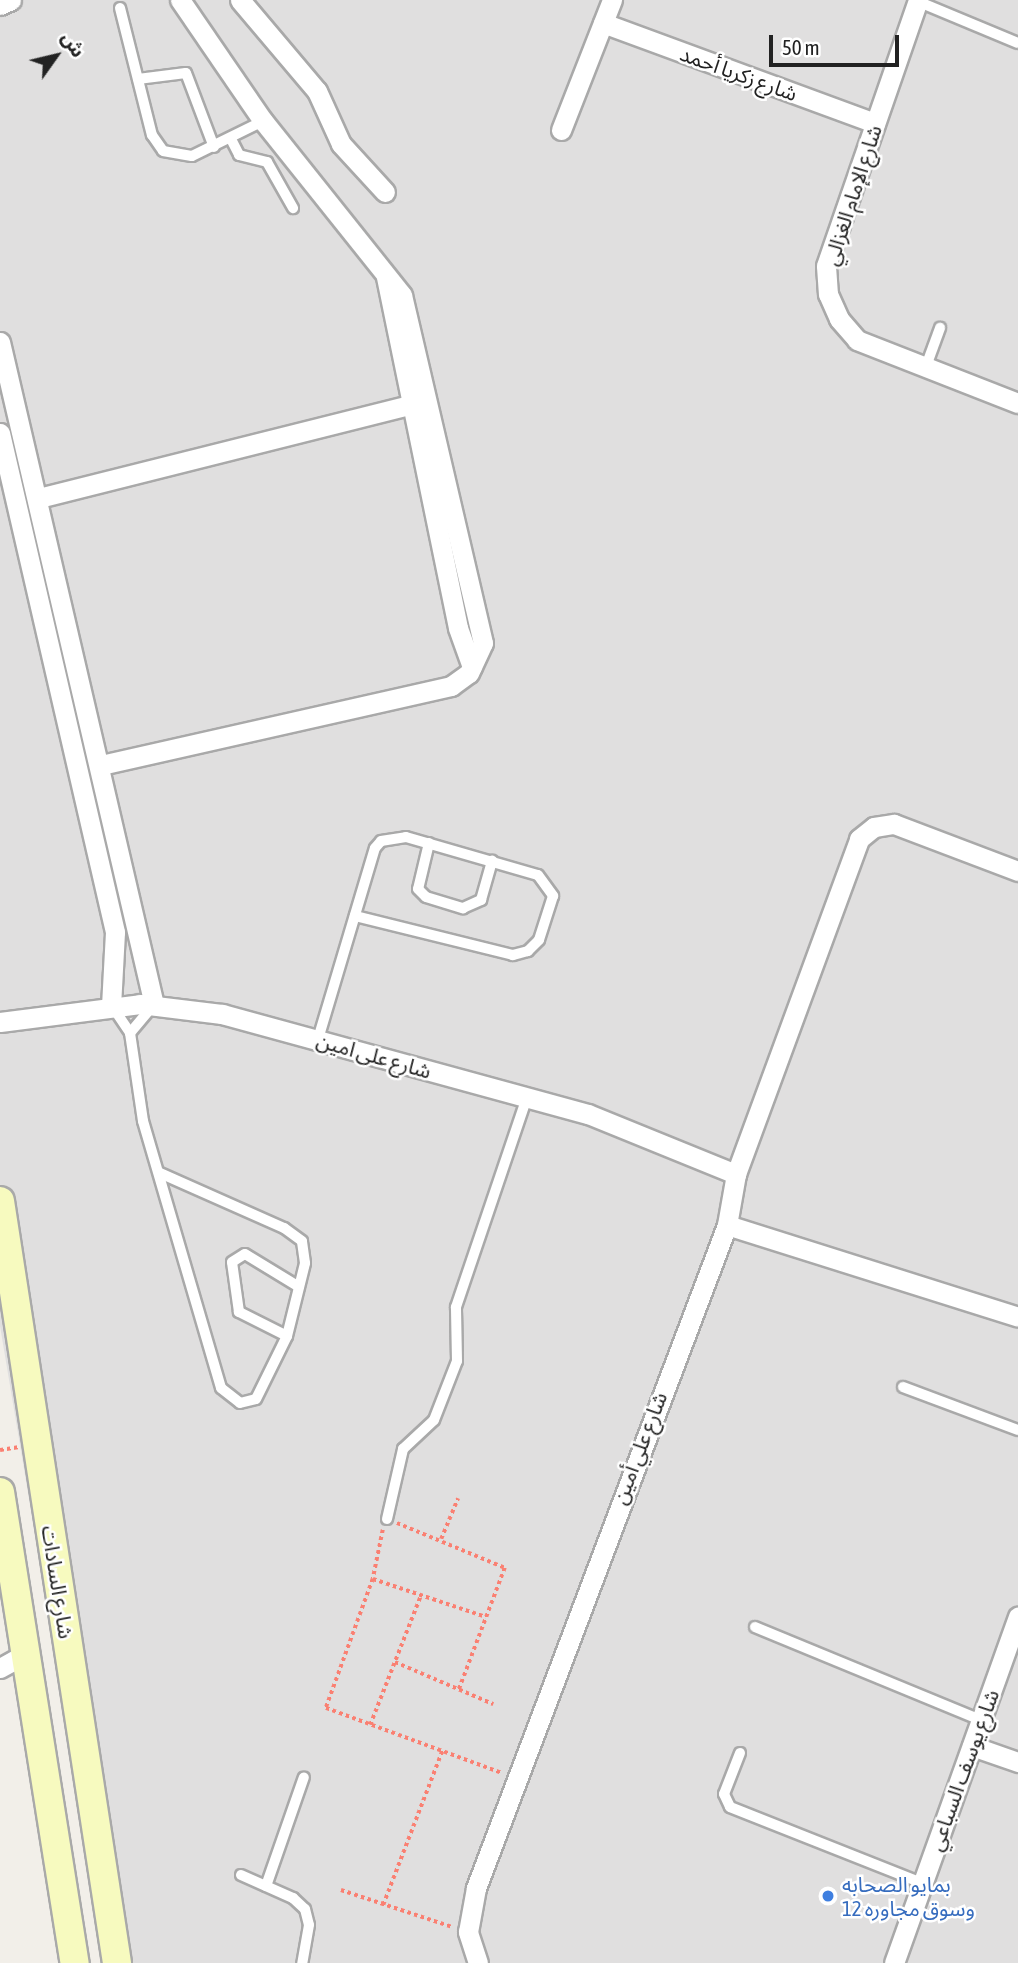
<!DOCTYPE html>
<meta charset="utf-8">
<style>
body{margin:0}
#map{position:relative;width:1018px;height:1963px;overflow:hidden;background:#f2efe9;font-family:"Asap Condensed","Noto Sans Arabic",sans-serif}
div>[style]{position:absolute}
.residential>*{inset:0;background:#e0dfdf}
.path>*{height:3.5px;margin-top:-1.75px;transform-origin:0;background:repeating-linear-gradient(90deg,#fa8072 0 3.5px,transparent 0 7px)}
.roads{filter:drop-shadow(2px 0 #a9a9a9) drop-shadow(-2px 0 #a9a9a9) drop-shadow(0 2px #a9a9a9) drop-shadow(0 -2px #a9a9a9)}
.lane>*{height:10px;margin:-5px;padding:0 5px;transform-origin:5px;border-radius:5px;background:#fff}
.street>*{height:19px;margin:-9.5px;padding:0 9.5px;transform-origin:9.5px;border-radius:9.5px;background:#fff}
.secondary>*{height:28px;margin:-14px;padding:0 14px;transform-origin:14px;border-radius:14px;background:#f7fabf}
.dots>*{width:19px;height:19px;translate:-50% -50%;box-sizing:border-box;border:4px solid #fff;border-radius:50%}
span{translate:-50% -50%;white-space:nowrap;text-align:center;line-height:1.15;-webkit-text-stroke:5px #fff;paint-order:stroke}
.street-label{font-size:21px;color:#222}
.shop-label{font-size:21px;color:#366cbe}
.left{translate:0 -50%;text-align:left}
.north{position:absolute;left:21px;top:21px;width:70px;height:70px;-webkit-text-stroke:5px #fff;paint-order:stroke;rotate:56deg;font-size:19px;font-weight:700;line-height:28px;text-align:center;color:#222}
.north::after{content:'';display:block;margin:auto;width:24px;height:32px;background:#222;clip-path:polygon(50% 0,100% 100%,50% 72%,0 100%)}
.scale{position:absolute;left:769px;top:35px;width:130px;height:32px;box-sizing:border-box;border:4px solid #222;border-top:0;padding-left:9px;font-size:21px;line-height:24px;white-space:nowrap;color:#222;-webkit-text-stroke:5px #fff;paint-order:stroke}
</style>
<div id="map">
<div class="residential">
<div style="clip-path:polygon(0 0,1018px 0,1018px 1963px,107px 1963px,0 1326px)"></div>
</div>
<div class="path">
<div style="left:0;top:1450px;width:18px;rotate:-9deg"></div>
<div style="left:397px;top:1523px;width:117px;rotate:22.6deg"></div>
<div style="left:505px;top:1568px;width:130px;rotate:110.7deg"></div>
<div style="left:383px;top:1530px;width:50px;rotate:101.5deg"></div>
<div style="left:373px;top:1579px;width:137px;rotate:110deg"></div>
<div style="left:326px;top:1708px;width:188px;rotate:20.3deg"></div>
<div style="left:441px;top:1539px;width:44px;rotate:-67.5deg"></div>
<div style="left:373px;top:1579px;width:119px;rotate:18.6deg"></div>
<div style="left:395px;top:1662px;width:107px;rotate:23.2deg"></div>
<div style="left:370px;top:1725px;width:140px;rotate:-68.6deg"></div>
<div style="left:341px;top:1890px;width:117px;rotate:18.4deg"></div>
<div style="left:383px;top:1905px;width:165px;rotate:-69deg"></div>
</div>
<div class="roads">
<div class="lane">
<div style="left:917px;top:1px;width:109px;rotate:22.6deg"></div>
<div style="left:120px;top:8px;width:131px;rotate:75.9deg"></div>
<div style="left:152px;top:135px;width:19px;rotate:55deg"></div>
<div style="left:163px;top:151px;width:29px;rotate:10deg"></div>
<div style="left:192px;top:156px;width:79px;rotate:-26.2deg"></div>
<div style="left:138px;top:79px;width:48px;rotate:-7.1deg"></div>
<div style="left:186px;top:73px;width:79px;rotate:69.3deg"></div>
<div style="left:231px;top:139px;width:18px;rotate:63deg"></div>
<div style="left:239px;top:155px;width:29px;rotate:14deg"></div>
<div style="left:267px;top:162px;width:53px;rotate:60.5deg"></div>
<div style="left:925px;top:369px;width:44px;rotate:-69.9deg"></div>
<div style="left:429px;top:843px;width:47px;rotate:103.4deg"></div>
<div style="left:418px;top:889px;width:11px;rotate:45deg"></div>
<div style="left:426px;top:897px;width:39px;rotate:17deg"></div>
<div style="left:463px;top:908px;width:20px;rotate:-24deg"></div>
<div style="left:481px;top:900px;width:41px;rotate:-74.2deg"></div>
<div style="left:112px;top:1006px;width:32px;rotate:56deg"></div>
<div style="left:130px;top:1033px;width:89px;rotate:81.6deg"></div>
<div style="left:143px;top:1121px;width:278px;rotate:73.7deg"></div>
<div style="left:221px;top:1388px;width:24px;rotate:38deg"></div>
<div style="left:240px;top:1403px;width:16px;rotate:-14deg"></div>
<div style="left:256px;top:1399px;width:70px;rotate:-63.8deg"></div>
<div style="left:287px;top:1336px;width:75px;rotate:-76.1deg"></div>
<div style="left:305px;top:1263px;width:22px;rotate:-98deg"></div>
<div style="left:302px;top:1241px;width:22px;rotate:-144deg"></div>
<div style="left:284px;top:1228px;width:136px;rotate:-156.1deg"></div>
<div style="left:130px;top:1033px;width:35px;rotate:-50deg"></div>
<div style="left:318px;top:1039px;width:199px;rotate:-73.4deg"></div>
<div style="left:375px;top:848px;width:9px;rotate:-49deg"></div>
<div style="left:381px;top:841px;width:25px;rotate:-9deg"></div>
<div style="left:406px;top:837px;width:137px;rotate:16.1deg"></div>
<div style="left:538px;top:875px;width:26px;rotate:54deg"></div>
<div style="left:553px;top:896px;width:46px;rotate:107.7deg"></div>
<div style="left:539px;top:940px;width:16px;rotate:135deg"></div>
<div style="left:528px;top:951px;width:16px;rotate:165deg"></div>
<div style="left:513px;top:955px;width:163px;rotate:-166.1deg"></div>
<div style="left:287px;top:1336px;width:54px;rotate:-153.4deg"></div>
<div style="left:239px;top:1312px;width:50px;rotate:-98deg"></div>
<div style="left:232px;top:1262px;width:15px;rotate:-32deg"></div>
<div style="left:245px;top:1254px;width:63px;rotate:31.4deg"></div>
<div style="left:903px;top:1387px;width:123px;rotate:20.5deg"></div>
<div style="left:387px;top:1519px;width:72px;rotate:-77.1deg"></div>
<div style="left:403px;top:1449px;width:42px;rotate:-43.1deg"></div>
<div style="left:434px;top:1420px;width:63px;rotate:-68.7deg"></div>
<div style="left:457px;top:1361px;width:54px;rotate:-91.1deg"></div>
<div style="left:456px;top:1307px;width:222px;rotate:-71.3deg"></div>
<div style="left:755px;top:1627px;width:244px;rotate:22.4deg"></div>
<div style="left:740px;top:1753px;width:44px;rotate:111.3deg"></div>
<div style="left:724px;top:1794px;width:14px;rotate:65deg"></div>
<div style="left:730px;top:1807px;width:206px;rotate:21.6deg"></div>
<div style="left:241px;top:1875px;width:57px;rotate:23.9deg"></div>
<div style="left:293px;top:1898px;width:16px;rotate:43deg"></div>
<div style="left:305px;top:1909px;width:16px;rotate:76deg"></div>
<div style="left:309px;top:1925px;width:39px;rotate:100deg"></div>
<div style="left:266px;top:1886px;width:115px;rotate:-70.8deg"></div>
</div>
<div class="street">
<div style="left:240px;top:0;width:119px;rotate:49.8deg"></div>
<div style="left:317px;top:91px;width:58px;rotate:65.6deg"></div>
<div style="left:341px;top:144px;width:65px;rotate:47.5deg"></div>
<div style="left:918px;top:0;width:281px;rotate:109.1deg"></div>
<div style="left:826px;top:266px;width:28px;rotate:86deg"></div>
<div style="left:828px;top:294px;width:27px;rotate:66deg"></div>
<div style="left:839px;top:319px;width:28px;rotate:49deg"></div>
<div style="left:857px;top:340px;width:173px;rotate:21.4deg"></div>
<div style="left:0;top:5px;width:12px;rotate:-24deg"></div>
<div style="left:603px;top:23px;width:290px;rotate:20.2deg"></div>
<div style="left:561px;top:130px;width:140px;rotate:-68.6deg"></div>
<div style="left:386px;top:277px;width:358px;rotate:78.4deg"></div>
<div style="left:458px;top:628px;width:41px;rotate:70.3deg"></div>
<div style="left:0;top:342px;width:681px;rotate:76.92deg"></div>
<div style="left:0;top:433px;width:512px;rotate:77.02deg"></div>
<div style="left:115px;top:932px;width:73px;rotate:93.1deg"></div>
<div style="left:39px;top:498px;width:382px;rotate:-14.1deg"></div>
<div style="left:101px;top:765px;width:359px;rotate:-12.7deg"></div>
<div style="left:451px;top:686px;width:22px;rotate:-36deg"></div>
<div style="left:469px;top:673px;width:33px;rotate:-65deg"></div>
<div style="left:483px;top:643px;width:357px;rotate:-103.1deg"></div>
<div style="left:402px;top:295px;width:223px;rotate:-128.6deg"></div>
<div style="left:263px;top:121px;width:147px;rotate:-124.4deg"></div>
<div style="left:0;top:1022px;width:141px;rotate:-7.3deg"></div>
<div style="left:140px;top:1004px;width:83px;rotate:7deg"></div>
<div style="left:222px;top:1014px;width:379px;rotate:15.3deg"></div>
<div style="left:588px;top:1114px;width:160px;rotate:22.1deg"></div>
<div style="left:727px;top:1225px;width:52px;rotate:-80deg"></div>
<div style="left:736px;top:1174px;width:357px;rotate:-69.8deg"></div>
<div style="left:859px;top:839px;width:19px;rotate:-39deg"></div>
<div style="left:874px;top:827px;width:20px;rotate:-9deg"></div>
<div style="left:894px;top:824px;width:133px;rotate:20.8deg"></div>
<div style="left:0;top:1668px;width:25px;rotate:-29deg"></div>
<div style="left:972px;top:1746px;width:49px;rotate:19.2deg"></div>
<div style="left:478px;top:1963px;width:33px;rotate:-108deg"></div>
<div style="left:468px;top:1932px;width:45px;rotate:-79.7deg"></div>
<div style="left:476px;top:1888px;width:709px;rotate:-69.26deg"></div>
<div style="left:727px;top:1225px;width:305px;rotate:17.5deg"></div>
<div style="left:894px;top:1963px;width:368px;rotate:-70.3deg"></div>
</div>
<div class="secondary">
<div style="left:0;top:1201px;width:771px;rotate:81.27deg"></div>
<div style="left:0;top:1492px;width:477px;rotate:81deg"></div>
</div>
</div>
<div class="dots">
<div style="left:828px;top:1896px;background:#3f7fe0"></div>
</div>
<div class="street-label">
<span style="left:739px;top:73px;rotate:20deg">شارع زكريا أحمد</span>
<span style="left:852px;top:195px;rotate:-72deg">شارع الإمام الغزالي</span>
<span style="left:374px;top:1055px;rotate:16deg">شارع على امين</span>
<span style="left:639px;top:1448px;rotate:-69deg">شارع علي أمين</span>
<span style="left:58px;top:1582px;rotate:81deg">شارع السادات</span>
<span style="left:963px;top:1770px;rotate:-70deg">شارع يوسف السباعي</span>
</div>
<div class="shop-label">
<span class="left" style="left:842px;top:1896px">بمايو الصحابه<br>وسوق مجاوره 12</span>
</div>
<div class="north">ش</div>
<div class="scale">50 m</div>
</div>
